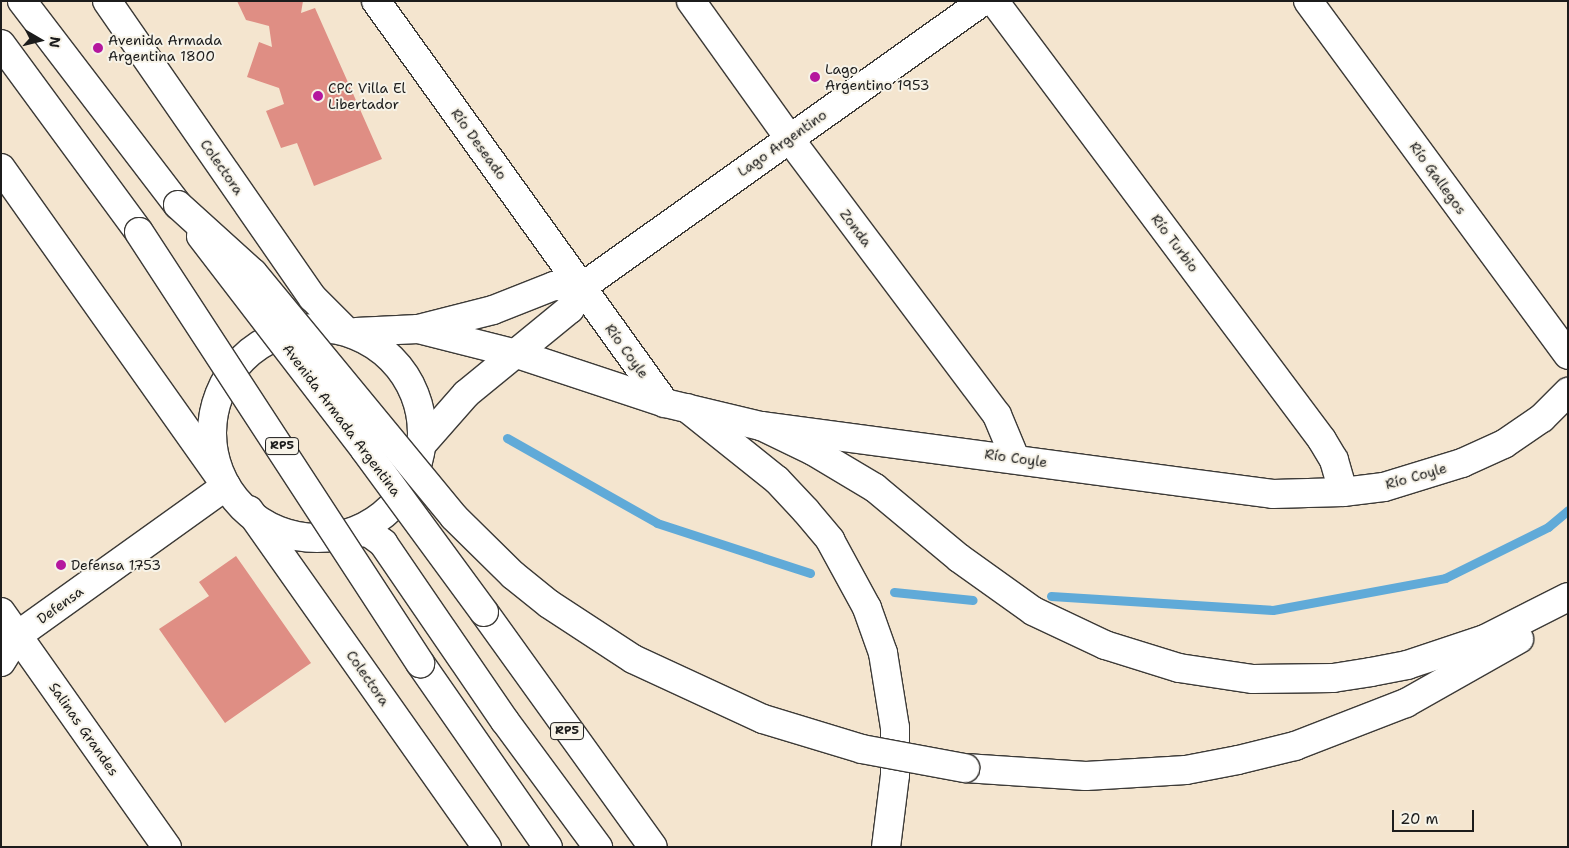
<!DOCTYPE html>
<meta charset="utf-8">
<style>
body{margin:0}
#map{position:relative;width:1569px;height:848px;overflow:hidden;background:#f4e5cf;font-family:"Shantell Sans",sans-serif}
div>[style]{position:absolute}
.stream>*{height:9px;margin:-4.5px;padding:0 4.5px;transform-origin:4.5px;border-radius:4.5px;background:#60aad8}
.building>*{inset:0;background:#df8e84}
.roads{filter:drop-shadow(1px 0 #3c3a37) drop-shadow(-1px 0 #3c3a37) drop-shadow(0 1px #3c3a37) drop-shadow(0 -1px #3c3a37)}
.minor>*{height:28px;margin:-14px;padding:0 14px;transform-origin:14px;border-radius:14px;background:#fff}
.tertiary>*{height:28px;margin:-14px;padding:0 14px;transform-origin:14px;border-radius:14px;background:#fff}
.tertiary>.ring{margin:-14px;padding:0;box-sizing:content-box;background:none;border:28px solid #fff;border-radius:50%}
.secondary>*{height:28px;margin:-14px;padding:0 14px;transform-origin:14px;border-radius:14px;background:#fff}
.primary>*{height:28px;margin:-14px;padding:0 14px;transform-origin:14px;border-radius:14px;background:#fff}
.motorway>*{height:28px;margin:-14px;padding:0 14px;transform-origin:14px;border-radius:14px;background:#fff}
.bridges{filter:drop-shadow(1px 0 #3c3a37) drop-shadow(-1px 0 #3c3a37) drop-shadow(0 1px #3c3a37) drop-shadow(0 -1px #3c3a37)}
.primary-bridge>*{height:28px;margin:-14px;padding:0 14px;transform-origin:14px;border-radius:14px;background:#fff}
.motorway-bridge>*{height:28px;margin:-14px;padding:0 14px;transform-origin:14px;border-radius:14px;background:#fff}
.dots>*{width:14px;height:14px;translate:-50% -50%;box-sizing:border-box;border:2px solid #f7f3e8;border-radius:50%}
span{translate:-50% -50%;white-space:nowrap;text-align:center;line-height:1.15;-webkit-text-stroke:4px #f7f3e8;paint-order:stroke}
.shield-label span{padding:1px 4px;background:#f7f3e8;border:1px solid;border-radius:4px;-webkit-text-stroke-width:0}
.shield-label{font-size:12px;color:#1c1c1c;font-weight:700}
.poi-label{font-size:14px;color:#1c1c1c}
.left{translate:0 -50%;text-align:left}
.street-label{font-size:14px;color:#1c1c1c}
.frame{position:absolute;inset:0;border:2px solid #1c1c1c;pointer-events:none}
.north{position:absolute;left:15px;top:15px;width:50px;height:50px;-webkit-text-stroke:4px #f7f3e8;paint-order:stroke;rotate:98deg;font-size:14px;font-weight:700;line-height:20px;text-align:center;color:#1c1c1c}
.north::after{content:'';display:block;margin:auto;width:18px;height:22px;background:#1c1c1c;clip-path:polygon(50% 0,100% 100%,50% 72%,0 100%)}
.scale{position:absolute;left:1392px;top:810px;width:82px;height:22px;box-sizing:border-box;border:2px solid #1c1c1c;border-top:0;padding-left:6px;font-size:15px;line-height:18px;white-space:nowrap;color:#1c1c1c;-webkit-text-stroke:4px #f7f3e8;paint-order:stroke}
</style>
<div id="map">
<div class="stream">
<div style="left:507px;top:438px;width:172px;rotate:29.5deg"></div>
<div style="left:657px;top:523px;width:161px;rotate:18.1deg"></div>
<div style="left:894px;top:592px;width:79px;rotate:5.8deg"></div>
<div style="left:1051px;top:596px;width:222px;rotate:3.6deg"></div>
<div style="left:1273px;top:610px;width:175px;rotate:-10.5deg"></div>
<div style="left:1445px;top:578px;width:115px;rotate:-26.3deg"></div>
<div style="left:1548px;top:527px;width:26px;rotate:-40deg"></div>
</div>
<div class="building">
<div style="clip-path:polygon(237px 1px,303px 1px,301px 13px,315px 8px,382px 159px,314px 186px,297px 143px,281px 148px,266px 111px,284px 104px,279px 88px,247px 77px,259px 42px,272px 47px,269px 26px,246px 20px)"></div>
<div style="clip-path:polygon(236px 556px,311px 663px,225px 723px,159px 629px,209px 596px,199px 582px)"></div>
</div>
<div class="roads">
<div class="minor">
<div style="left:107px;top:1px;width:361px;rotate:55.3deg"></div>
<div style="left:313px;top:298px;width:42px;rotate:45deg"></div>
<div style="left:376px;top:1px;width:495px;rotate:54.3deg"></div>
<div style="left:691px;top:1px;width:168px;rotate:54.4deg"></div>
<div style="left:789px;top:138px;width:346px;rotate:53.1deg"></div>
<div style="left:997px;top:415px;width:47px;rotate:67.3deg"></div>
<div style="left:994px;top:1px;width:548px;rotate:53.23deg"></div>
<div style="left:1322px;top:440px;width:23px;rotate:59deg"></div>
<div style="left:1334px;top:460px;width:33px;rotate:74deg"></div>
<div style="left:1308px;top:1px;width:439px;rotate:53.7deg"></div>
<div style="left:1px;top:168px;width:390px;rotate:54.7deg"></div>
<div style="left:249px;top:510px;width:413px;rotate:54.8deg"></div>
<div style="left:1px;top:612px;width:288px;rotate:54.8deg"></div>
</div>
<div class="tertiary">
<div class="ring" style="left:212px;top:328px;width:182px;height:182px"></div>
<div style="left:418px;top:329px;width:102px;rotate:14.2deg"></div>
<div style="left:517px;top:354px;width:156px;rotate:18.3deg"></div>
<div style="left:665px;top:403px;width:99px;rotate:13.5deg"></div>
<div style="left:761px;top:426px;width:516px;rotate:7.57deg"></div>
<div style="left:1273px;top:494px;width:70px;rotate:-1.6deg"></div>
<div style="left:1343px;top:492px;width:41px;rotate:-7deg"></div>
<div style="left:1384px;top:487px;width:82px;rotate:-17.1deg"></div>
<div style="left:1462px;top:463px;width:46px;rotate:-24.3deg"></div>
<div style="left:1504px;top:444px;width:46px;rotate:-34.4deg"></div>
<div style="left:1542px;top:418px;width:37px;rotate:-45deg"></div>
<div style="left:356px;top:332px;width:62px;rotate:-2.8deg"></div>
<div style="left:418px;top:329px;width:77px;rotate:-14.2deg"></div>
<div style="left:493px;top:310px;width:66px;rotate:-21.5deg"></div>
<div style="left:554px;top:286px;width:28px;rotate:2deg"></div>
<div style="left:423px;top:443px;width:65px;rotate:-48.7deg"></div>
<div style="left:466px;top:394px;width:134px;rotate:-39.3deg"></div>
<div style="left:570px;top:309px;width:25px;rotate:-61deg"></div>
<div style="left:582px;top:287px;width:493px;rotate:-35.5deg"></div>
</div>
<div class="secondary">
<div style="left:1px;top:662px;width:32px;rotate:-58deg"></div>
<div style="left:18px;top:635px;width:256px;rotate:-35.6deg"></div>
</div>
<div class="primary">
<div style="left:22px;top:1px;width:257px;rotate:52.6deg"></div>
<div style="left:1px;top:44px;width:233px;rotate:53.7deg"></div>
<div style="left:687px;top:408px;width:115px;rotate:38.7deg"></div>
<div style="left:777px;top:480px;width:42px;rotate:46.9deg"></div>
<div style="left:806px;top:511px;width:38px;rotate:50deg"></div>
<div style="left:830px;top:540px;width:77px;rotate:61.4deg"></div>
<div style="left:867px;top:608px;width:48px;rotate:70.4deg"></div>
<div style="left:883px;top:653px;width:76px;rotate:80.9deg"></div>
<div style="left:895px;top:728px;width:47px;rotate:90deg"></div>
<div style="left:895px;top:775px;width:73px;rotate:97.1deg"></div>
<div style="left:356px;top:533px;width:12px;rotate:-5deg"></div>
<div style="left:368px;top:532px;width:19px;rotate:36deg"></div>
<div style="left:383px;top:543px;width:216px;rotate:55.6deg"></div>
<div style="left:505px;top:721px;width:157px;rotate:53.6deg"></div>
<div style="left:484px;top:612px;width:289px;rotate:54.3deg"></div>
<div style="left:420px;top:663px;width:224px;rotate:55.2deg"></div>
</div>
<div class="motorway">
<div style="left:761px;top:426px;width:58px;rotate:25.7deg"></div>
<div style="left:813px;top:451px;width:72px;rotate:30.8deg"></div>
<div style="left:875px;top:488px;width:109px;rotate:39.8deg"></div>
<div style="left:959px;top:558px;width:91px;rotate:35.6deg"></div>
<div style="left:1033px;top:611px;width:80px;rotate:25.3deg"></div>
<div style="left:1105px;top:645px;width:77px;rotate:17.3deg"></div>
<div style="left:1179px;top:668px;width:75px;rotate:8.5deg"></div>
<div style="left:1253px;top:679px;width:80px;rotate:-0.7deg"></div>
<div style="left:1333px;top:678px;width:38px;rotate:-9deg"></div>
<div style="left:1371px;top:672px;width:37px;rotate:-11deg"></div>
<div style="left:1407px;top:665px;width:82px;rotate:-18.4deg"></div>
<div style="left:1485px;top:639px;width:93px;rotate:-26.8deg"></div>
<div style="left:965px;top:768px;width:121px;rotate:3.8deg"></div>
<div style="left:1086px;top:776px;width:100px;rotate:-3.4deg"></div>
<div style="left:1186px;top:770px;width:53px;rotate:-10.9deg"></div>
<div style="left:1238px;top:760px;width:59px;rotate:-13.8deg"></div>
<div style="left:1295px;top:746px;width:119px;rotate:-21.2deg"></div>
<div style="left:1406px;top:703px;width:130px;rotate:-29.5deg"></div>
</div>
</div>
<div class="bridges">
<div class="primary-bridge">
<div style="left:139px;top:232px;width:515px;rotate:56.9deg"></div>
<div style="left:201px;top:236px;width:270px;rotate:52.5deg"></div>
<div style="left:365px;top:450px;width:201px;rotate:53.7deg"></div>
</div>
<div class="motorway-bridge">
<div style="left:178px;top:205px;width:101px;rotate:42.2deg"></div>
<div style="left:253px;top:273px;width:316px;rotate:50.5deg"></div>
<div style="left:454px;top:517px;width:83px;rotate:44.5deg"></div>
<div style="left:513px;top:575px;width:46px;rotate:38.9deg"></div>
<div style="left:549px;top:604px;width:100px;rotate:33.2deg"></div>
<div style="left:633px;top:659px;width:143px;rotate:24.8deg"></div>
<div style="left:763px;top:719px;width:103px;rotate:16.9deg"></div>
<div style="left:862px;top:749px;width:105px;rotate:10.5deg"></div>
</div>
</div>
<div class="dots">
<div style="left:98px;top:48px;background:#b5179e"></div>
<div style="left:815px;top:77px;background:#b5179e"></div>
<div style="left:318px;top:96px;background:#b5179e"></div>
<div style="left:61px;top:565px;background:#b5179e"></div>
</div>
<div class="shield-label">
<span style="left:282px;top:446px">RP5</span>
<span style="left:567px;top:731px">RP5</span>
</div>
<div class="poi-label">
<span class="left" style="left:108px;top:48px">Avenida Armada<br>Argentina 1800</span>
<span class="left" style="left:825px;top:77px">Lago<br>Argentino 1953</span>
<span class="left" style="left:328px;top:96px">CPC Villa El<br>Libertador</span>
<span class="left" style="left:71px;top:565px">Defensa 1753</span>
</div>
<div class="street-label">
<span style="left:782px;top:143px;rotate:-35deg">Lago Argentino</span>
<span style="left:479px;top:144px;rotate:54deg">Río Deseado</span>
<span style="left:222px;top:167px;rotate:55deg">Colectora</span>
<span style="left:1438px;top:178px;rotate:54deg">Río Gallegos</span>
<span style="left:856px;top:228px;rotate:53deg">Zonda</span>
<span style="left:1175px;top:243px;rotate:53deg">Río Turbio</span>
<span style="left:627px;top:351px;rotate:54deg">Río Coyle</span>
<span style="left:342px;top:420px;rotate:53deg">Avenida Armada Argentina</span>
<span style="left:1016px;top:458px;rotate:8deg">Río Coyle</span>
<span style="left:1416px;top:476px;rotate:-16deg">Río Coyle</span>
<span style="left:60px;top:605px;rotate:-36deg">Defensa</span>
<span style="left:368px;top:678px;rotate:55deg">Colectora</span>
<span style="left:84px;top:729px;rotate:55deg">Salinas Grandes</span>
</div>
<div class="frame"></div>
<div class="north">N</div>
<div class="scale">20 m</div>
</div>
